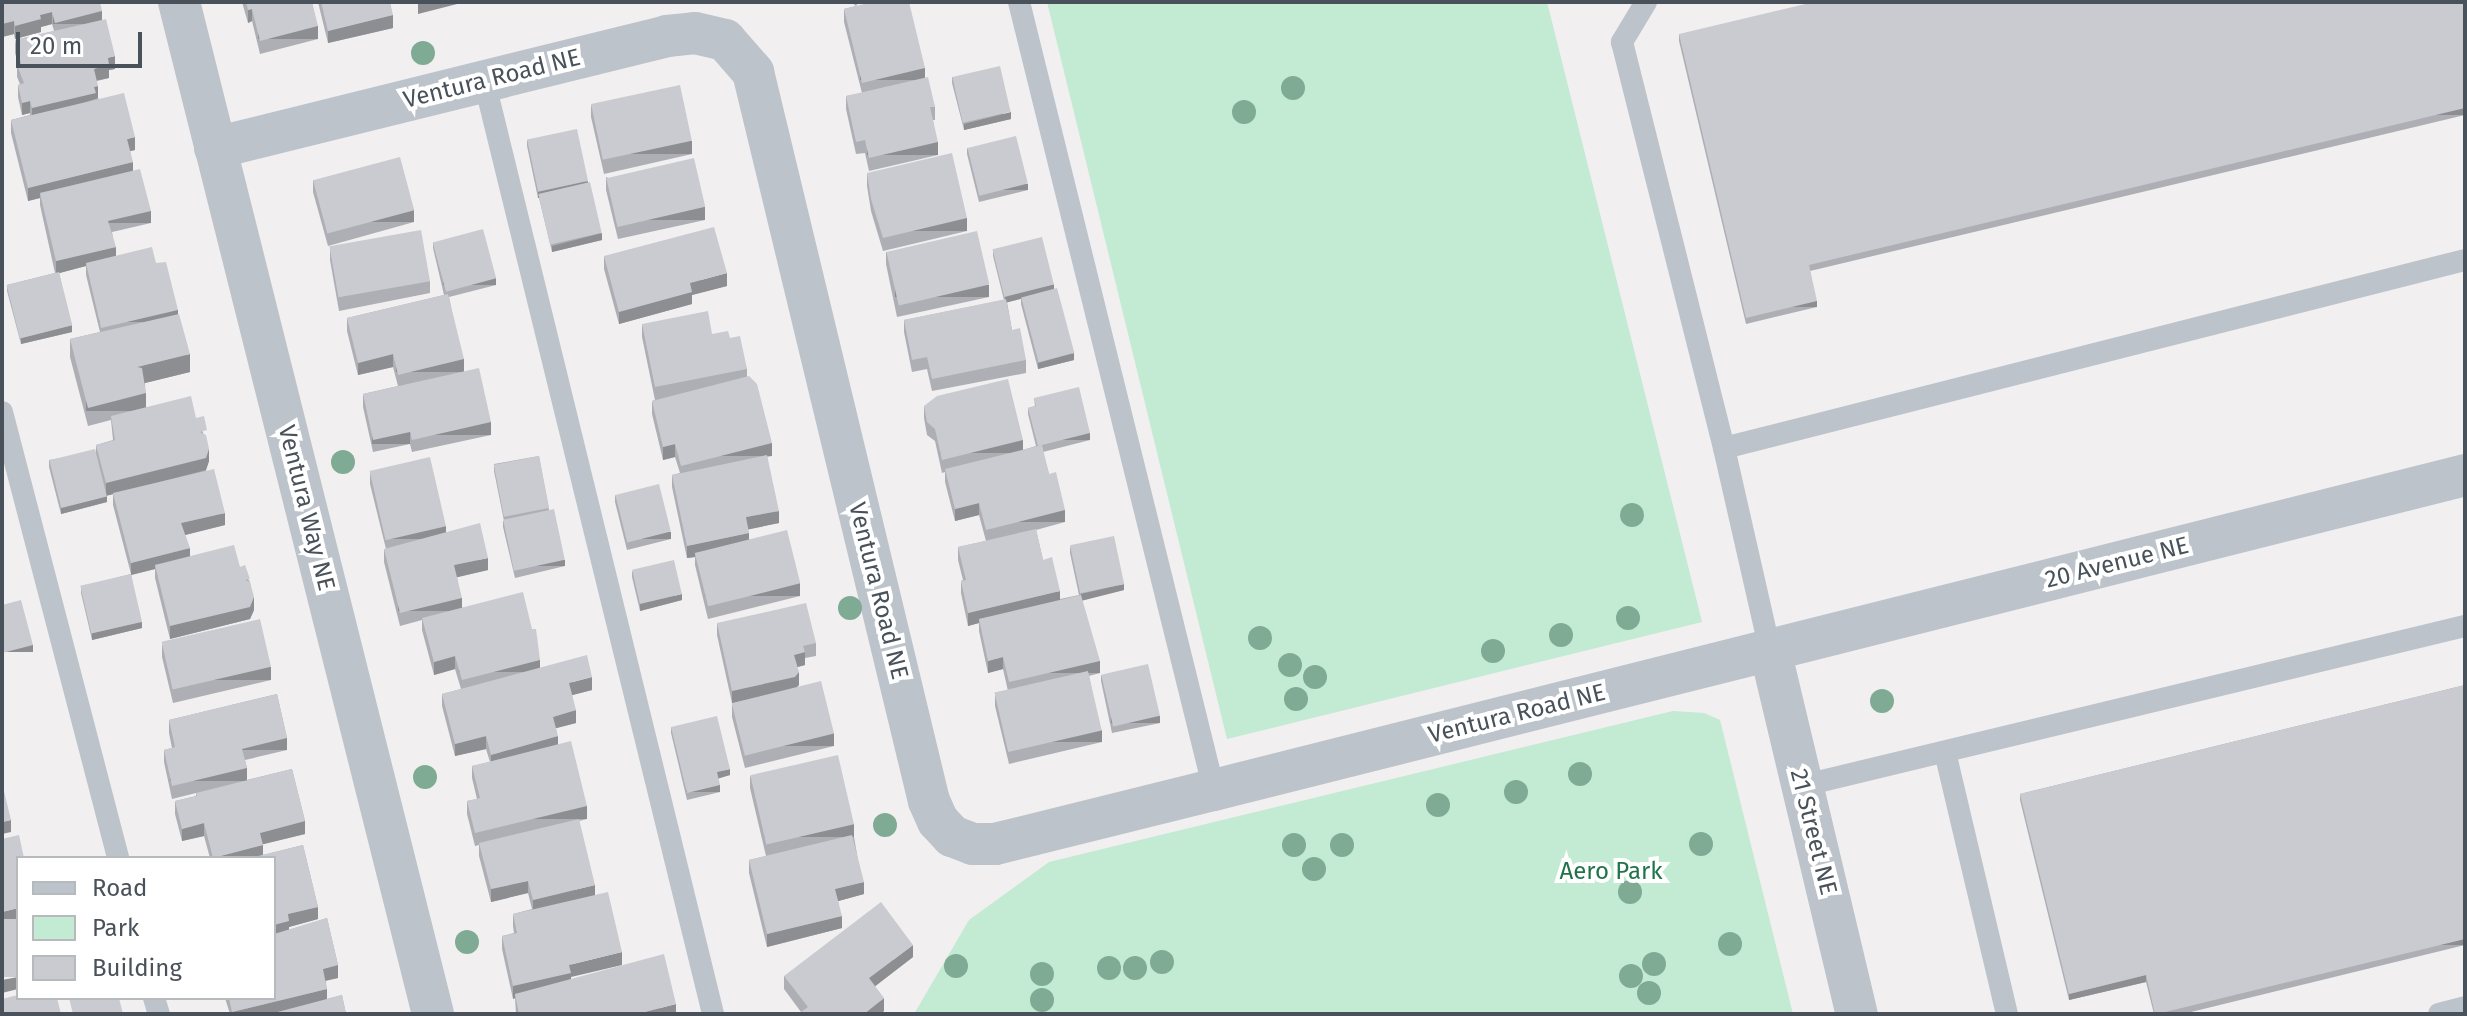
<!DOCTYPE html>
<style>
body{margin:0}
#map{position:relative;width:2467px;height:1016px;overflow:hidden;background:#f1efef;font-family:"Fira Sans",sans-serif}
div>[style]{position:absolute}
.green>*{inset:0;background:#c3ead2}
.service>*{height:22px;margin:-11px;padding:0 11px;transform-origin:11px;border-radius:11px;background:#bcc3ca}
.minor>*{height:42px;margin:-21px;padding:0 21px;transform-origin:21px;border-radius:21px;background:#bcc3ca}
.trees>*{width:24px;height:24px;margin:-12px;border-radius:50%;background:#7fab95}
.wall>*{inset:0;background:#adafb4}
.shaded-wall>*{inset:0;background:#8d8e92;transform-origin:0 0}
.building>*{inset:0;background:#c9cbd1;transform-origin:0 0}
span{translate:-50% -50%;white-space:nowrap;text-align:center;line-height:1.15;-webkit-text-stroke:8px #fff;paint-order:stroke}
.street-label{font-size:24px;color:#49525a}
.park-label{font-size:24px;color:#22734b}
.frame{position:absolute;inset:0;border:4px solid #49525a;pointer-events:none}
.legend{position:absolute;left:16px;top:856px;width:260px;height:144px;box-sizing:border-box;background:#fff;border:2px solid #b6babd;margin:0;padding:10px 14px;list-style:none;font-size:24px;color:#49525a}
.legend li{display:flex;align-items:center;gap:16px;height:40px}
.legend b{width:40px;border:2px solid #b6babd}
.scale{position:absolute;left:16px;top:32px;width:126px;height:36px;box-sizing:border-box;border:4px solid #49525a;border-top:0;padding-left:10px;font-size:24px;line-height:28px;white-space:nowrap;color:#49525a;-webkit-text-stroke:6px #fff;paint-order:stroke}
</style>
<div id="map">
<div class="green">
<div style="clip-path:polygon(1047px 2px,1547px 2px,1702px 622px,1227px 739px)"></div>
<div style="clip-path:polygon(1673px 711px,1704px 713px,1720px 720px,1793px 1014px,914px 1014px,969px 920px,1049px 862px)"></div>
</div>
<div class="service">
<div style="left:1019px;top:2px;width:812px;rotate:76.1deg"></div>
<div style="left:1646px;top:2px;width:47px;rotate:121deg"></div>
<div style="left:1622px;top:42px;width:419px;rotate:75.9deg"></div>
<div style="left:1724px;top:448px;width:207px;rotate:77.2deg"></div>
<div style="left:484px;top:80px;width:962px;rotate:76.22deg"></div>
<div style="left:2px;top:412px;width:461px;rotate:75.4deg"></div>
<div style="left:1724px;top:448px;width:764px;rotate:-14.24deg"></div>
<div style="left:1945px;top:752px;width:269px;rotate:76.7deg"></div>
<div style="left:1801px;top:786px;width:683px;rotate:-13.55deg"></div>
<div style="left:154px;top:998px;width:17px;rotate:73deg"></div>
<div style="left:2439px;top:1014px;width:27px;rotate:-15deg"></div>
</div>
<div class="minor">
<div style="left:179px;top:2px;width:1043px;rotate:75.91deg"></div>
<div style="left:215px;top:148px;width:466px;rotate:-13.9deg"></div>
<div style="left:667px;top:36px;width:28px;rotate:-6deg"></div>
<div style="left:695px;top:33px;width:31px;rotate:13deg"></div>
<div style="left:725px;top:40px;width:43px;rotate:48.8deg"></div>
<div style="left:753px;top:72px;width:750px;rotate:76.43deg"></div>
<div style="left:929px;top:801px;width:22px;rotate:66deg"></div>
<div style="left:938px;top:821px;width:21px;rotate:47deg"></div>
<div style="left:952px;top:836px;width:22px;rotate:21deg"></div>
<div style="left:973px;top:844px;width:22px"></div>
<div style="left:995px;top:844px;width:226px;rotate:-13.9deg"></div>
<div style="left:1214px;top:790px;width:1290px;rotate:-14.13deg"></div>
<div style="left:1770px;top:650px;width:374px;rotate:76.6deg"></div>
</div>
<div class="trees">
<div style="left:423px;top:53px"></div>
<div style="left:1293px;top:88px"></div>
<div style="left:1244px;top:112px"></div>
<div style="left:343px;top:462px"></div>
<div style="left:1632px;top:515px"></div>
<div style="left:850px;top:608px"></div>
<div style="left:1628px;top:618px"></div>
<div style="left:1561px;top:635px"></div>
<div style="left:1260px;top:638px"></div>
<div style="left:1493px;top:651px"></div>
<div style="left:1290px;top:665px"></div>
<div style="left:1315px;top:677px"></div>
<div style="left:1296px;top:699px"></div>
<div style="left:1882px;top:701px"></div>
<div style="left:1580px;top:774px"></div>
<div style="left:425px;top:777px"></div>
<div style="left:1516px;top:792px"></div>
<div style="left:1438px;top:805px"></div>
<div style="left:885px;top:825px"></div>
<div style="left:1701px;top:844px"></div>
<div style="left:1294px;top:845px"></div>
<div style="left:1342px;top:845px"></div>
<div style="left:1314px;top:869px"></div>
<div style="left:1630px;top:892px"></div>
<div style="left:467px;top:942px"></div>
<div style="left:1730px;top:944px"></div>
<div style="left:1162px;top:962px"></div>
<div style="left:1654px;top:964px"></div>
<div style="left:956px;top:966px"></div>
<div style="left:1109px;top:968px"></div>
<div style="left:1135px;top:968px"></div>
<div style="left:1042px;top:974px"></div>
<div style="left:1631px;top:976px"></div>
<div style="left:1649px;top:993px"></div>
<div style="left:1042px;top:1000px"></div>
</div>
<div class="wall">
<div style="clip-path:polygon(2px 2px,102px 20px,115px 69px,109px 70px,109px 78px,97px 81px,98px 98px,135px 150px,130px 151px,133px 171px,151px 223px,112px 232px,116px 256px,156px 263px,178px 314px,190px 372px,145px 383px,146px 407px,196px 418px,207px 441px,209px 461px,206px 470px,225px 525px,185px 535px,190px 557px,240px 567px,250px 582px,254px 610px,250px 619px,170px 639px,155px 578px,155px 569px,131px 575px,142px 628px,92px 640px,81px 593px,81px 587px,131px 574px,113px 505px,113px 494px,107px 495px,107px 502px,61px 514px,49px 467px,49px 460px,96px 452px,96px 445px,113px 440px,111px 420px,88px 426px,70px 357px,70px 339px,100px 332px,86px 275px,86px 266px,59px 273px,72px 332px,21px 344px,7px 291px,7px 285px,55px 273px,40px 205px,40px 198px,28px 201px,11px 133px,11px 120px,30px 115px,30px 113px,22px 115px,18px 97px,18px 85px,20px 84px,17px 77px,17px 65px,18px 64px,15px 53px,15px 40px,54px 31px,52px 24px,41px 27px,41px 32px,15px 39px,14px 34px,2px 37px)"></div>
<div style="clip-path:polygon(242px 2px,312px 2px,318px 39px,260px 54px,252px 21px,248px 23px)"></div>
<div style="clip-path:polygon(318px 2px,390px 2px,393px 28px,328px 43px)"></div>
<div style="clip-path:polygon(851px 2px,859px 2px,856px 6px,925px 78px,935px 107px,935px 120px,933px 120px,938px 155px,869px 171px,865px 153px,856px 154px,846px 109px,846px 96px,862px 93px,844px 22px,844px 9px,856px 6px)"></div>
<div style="clip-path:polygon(1679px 34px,2465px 115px,1810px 271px,1817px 307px,1746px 324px,1679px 41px)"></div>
<div style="clip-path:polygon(952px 77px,1011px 119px,964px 130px,952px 83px)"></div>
<div style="clip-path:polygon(591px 105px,692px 154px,604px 174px,591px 117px)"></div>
<div style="clip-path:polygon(527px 140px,588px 183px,602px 240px,552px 252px,539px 198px,538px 198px,527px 146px)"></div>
<div style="clip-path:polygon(967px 148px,1028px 190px,979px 202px,967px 154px)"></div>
<div style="clip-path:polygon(867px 173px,967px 231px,883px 251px,871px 211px,867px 186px)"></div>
<div style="clip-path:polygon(606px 177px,705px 220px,618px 239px,606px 190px)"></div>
<div style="clip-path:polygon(313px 180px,414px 222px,328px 246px,313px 192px)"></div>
<div style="clip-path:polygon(433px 242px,496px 285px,449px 297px,464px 371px,491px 435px,412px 452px,410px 444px,373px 452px,363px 407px,363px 394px,398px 386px,393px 367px,358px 375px,347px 331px,347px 318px,444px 295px,433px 248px)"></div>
<div style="clip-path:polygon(330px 247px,430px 281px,430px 293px,339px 311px,330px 260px)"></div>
<div style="clip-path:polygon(993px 250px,1054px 289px,1074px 360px,1038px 369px,1021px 304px,1021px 299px,1007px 302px,1012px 330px,1026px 360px,1026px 373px,932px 391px,927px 369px,912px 372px,904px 332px,904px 320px,1004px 300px,993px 256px)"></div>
<div style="clip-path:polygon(886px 252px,989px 297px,897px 317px,886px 264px)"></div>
<div style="clip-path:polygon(604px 256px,727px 286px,692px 295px,692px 304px,619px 324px,604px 269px)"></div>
<div style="clip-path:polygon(642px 324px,712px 334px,730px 338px,747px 369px,747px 377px,772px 456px,767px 457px,779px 523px,748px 529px,749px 539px,800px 596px,708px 619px,695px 565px,695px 557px,687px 558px,672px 487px,672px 475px,680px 473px,675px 457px,663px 460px,652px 414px,652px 401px,655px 400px,642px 337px)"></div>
<div style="clip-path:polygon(1034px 398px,1090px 440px,1043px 452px,1049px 474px,1065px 522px,1036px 530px,1043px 560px,1060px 599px,1079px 595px,1070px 553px,1070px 547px,1124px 590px,1082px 600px,1100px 673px,1089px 676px,1102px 742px,1009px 764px,995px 706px,995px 694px,1008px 691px,1003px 669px,988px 673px,979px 631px,979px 623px,968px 626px,961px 593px,961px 581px,963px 580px,958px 560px,958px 547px,986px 541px,979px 515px,955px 521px,945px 482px,945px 472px,942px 473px,935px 441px,927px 435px,924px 418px,924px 406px,1023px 450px,1036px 446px,1028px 414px,1028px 408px,1035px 406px)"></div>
<div style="clip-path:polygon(539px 456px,549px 510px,565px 566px,515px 578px,503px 527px,503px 521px,504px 521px,494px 471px,494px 464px)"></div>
<div style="clip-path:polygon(370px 472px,446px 533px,488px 570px,457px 577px,462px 607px,540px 668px,592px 690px,572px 695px,576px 723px,556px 728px,558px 744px,587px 819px,579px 821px,571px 979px,676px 1014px,516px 1014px,515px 998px,513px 999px,502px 949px,502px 936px,514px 933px,513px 926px,513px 914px,532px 909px,528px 893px,491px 902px,479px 856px,479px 845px,475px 846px,467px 814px,467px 801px,477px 799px,472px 778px,472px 766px,490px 762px,486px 749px,455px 756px,442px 706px,442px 694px,461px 689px,455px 669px,434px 675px,422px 630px,422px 620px,400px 626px,384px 562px,384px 549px,386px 549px,370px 484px)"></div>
<div style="clip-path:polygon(615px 495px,671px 539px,627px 550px,615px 502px)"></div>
<div style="clip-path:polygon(632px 571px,682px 600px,640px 611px,632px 577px)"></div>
<div style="clip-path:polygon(717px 623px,816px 643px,816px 656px,805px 658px,805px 665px,797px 667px,799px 685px,797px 687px,834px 746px,745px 768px,732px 717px,732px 703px,717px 635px)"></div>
<div style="clip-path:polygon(162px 645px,271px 680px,173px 703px,162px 657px)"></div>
<div style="clip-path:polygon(1101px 675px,1160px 723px,1112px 733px,1101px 681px)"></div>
<div style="clip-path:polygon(2465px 685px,2465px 945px,2183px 1014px,2154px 1014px,2146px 982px,2069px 1000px,2020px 800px,2020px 794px)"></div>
<div style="clip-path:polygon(277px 694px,287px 738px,287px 750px,245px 760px,247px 768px,247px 780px,292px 769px,305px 821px,305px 834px,263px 844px,263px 855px,303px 845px,318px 907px,318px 919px,289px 927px,289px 930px,327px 918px,338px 965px,338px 978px,326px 981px,327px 999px,342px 995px,346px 1014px,230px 1014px,225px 998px,274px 998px,274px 858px,210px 858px,204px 836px,182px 841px,175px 814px,175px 801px,196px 796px,196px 793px,172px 799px,164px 762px,164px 750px,172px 748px,169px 733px,169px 720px)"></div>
<div style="clip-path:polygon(671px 727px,730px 775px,718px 778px,720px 792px,687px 800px,671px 733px)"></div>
<div style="clip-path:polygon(750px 776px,854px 837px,864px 894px,838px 901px,842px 928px,767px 947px,749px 873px,749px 860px,766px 856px,750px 788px)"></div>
<div style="clip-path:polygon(913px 957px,875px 986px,884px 1011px,880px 1014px,798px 1014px,801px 1012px,784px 989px,784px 976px)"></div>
</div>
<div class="shaded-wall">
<div style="clip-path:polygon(418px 2px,465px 2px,418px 14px)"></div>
<div style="clip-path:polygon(252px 9px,252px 21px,248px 23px,248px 10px)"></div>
<div style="left:102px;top:11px;width:13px;height:49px;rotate:90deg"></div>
<div style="clip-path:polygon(52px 12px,52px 24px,41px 27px,41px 32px,15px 39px,15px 26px,40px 15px)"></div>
<div style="clip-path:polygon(393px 15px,393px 28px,328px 43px,328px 31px)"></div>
<div style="clip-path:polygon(14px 21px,14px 34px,2px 37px,2px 24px)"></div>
<div style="left:318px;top:26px;width:13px;height:60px;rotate:90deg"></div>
<div style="clip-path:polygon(115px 56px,115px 69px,109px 70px,109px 78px,94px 81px,94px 69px,108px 58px)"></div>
<div style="left:925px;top:68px;width:12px;height:65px;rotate:90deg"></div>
<div style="clip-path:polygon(98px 86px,98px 98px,32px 121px,32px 108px)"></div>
<div style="clip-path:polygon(30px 101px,30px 113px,22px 115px,22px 103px)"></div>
<div style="left:2465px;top:108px;width:7px;height:675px;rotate:90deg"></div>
<div style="clip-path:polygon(1011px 112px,1011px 119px,964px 130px,964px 124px)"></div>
<div style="clip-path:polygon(135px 137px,135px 150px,127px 152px,127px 139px)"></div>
<div style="left:692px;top:141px;width:13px;height:90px;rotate:90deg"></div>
<div style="left:938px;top:142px;width:13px;height:71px;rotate:90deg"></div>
<div style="clip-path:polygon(133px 162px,133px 175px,40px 193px,40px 198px,28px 201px,28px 188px)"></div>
<div style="clip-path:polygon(588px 181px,588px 188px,538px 198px,538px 192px)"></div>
<div style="left:1028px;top:184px;width:6px;height:50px;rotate:90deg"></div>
<div style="left:705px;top:207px;width:13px;height:89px;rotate:90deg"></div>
<div style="left:414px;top:210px;width:12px;height:89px;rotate:90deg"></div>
<div style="left:151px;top:211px;width:12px;height:44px;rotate:90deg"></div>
<div style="left:967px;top:218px;width:13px;height:86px;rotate:90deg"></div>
<div style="clip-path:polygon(602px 233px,602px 240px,552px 252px,552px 246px)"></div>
<div style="clip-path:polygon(116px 247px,116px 259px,86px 263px,86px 266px,56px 274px,56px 261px)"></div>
<div style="clip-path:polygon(727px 273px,727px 286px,692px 295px,692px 304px,619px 324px,619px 312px,690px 283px)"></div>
<div style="left:496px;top:278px;width:7px;height:53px;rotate:90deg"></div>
<div style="clip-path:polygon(1054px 284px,1054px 290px,1005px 303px,1005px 296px)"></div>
<div style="left:989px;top:285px;width:12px;height:94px;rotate:90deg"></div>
<div style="left:1817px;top:301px;width:6px;height:73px;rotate:90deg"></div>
<div style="left:178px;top:310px;width:12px;height:79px;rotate:90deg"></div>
<div style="clip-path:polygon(72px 325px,72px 332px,21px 344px,21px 338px)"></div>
<div style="clip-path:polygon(1074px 353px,1074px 360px,1038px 369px,1038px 363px)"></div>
<div style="clip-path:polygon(190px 354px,190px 372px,137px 385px,137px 367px)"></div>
<div style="clip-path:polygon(393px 354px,393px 367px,358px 375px,358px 363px)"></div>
<div style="left:464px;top:359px;width:13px;height:68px;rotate:90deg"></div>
<div style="left:146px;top:393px;width:18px;height:60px;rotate:90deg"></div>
<div style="left:491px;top:422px;width:13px;height:81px;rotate:90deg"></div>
<div style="left:410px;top:432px;width:12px;height:38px;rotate:90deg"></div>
<div style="left:1090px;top:433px;width:7px;height:54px;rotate:90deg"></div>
<div style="left:1023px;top:440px;width:13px;height:83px;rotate:90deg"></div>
<div style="left:772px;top:443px;width:13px;height:94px;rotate:90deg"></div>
<div style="clip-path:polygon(675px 444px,675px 457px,663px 460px,663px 447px)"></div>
<div style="clip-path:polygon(209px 449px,209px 461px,206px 470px,106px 496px,106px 483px)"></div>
<div style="clip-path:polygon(107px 496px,107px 502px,61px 514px,61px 507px)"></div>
<div style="clip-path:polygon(979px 503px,979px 515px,955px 521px,955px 509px)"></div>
<div style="left:1065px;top:510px;width:12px;height:81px;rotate:90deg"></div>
<div style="clip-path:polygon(779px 511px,779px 523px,746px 530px,746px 517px)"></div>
<div style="clip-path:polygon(225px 513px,225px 525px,181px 536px,181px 523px)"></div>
<div style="left:446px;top:526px;width:13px;height:61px;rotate:90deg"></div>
<div style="left:671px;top:532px;width:7px;height:45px;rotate:90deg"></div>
<div style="clip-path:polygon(749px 533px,749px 545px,695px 553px,695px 557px,687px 558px,687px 546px)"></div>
<div style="clip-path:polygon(190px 548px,190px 560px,155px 565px,155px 569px,131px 575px,131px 563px)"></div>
<div style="clip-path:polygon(488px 558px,488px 570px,454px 578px,454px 565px)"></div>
<div style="left:565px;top:560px;width:6px;height:51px;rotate:90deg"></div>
<div style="left:800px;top:583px;width:13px;height:95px;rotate:90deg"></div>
<div style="clip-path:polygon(1124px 584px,1124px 590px,1081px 601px,1081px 594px)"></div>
<div style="clip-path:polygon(1060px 591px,1060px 603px,979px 619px,979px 623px,968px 626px,968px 613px)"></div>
<div style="clip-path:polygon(682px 594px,682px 600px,640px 611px,640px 604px)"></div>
<div style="clip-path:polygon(254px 597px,254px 610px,250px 619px,170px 639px,170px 626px)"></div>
<div style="left:462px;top:598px;width:13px;height:64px;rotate:90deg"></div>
<div style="clip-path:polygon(142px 622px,142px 628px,92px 640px,92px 633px)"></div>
<div style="left:33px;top:645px;width:7px;height:32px;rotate:90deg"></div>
<div style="clip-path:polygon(805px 652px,805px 665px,794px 668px,794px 655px)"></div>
<div style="clip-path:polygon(455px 656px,455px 669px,434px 675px,434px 662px)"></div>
<div style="clip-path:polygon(1003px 657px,1003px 669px,988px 673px,988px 661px)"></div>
<div style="left:540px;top:660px;width:12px;height:81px;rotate:90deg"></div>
<div style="left:1100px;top:661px;width:12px;height:93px;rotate:90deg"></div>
<div style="left:271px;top:667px;width:13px;height:101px;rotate:90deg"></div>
<div style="clip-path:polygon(799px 672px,799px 685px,795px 689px,732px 703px,732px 691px)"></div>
<div style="clip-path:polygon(592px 677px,592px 690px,569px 696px,569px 683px)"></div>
<div style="clip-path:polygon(576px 710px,576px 723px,553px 729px,553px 717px)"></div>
<div style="left:1160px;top:716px;width:7px;height:49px;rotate:90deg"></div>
<div style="left:1102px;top:730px;width:12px;height:96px;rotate:90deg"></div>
<div style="left:834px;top:733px;width:13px;height:92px;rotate:90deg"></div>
<div style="clip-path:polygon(486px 736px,486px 749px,455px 756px,455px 744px)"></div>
<div style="clip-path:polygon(558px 736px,558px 749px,491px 767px,491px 755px)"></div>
<div style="left:287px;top:738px;width:12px;height:46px;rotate:90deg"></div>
<div style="left:247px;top:768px;width:13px;height:77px;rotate:90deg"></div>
<div style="clip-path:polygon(730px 769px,730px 775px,717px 779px,717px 772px)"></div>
<div style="left:720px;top:785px;width:7px;height:34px;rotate:90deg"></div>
<div style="left:587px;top:806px;width:13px;height:115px;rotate:90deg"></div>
<div style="clip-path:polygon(11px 820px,11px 832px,2px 834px,2px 822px)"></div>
<div style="clip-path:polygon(305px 821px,305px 834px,260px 845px,260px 833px)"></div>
<div style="clip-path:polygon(204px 823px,204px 836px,182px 841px,182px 829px)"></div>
<div style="left:854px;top:824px;width:13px;height:90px;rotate:90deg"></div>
<div style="clip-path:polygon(263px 845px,263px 858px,213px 858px)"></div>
<div style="clip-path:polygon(528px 881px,528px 893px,491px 902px,491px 889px)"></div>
<div style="clip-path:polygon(864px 882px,864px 894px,835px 902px,835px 889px)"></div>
<div style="clip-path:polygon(595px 885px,595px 897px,533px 913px,533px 900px)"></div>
<div style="clip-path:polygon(318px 907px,318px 919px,289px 927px,289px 934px,274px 938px,274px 925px,288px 914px)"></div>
<div style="clip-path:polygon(18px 908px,18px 921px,2px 924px,2px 912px)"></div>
<div style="clip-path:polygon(842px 916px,842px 928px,767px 947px,767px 934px)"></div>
<div style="left:2465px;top:939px;width:6px;height:317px;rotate:90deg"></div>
<div style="clip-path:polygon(913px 945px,913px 957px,869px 991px,869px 978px)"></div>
<div style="clip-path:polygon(622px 952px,622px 965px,571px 977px,571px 986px,515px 994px,515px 998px,513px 999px,513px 986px,569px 965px)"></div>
<div style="clip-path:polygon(338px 965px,338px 978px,323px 981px,323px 969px)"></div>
<div style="clip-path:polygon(2146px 975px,2146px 982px,2069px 1000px,2069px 994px)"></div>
<div style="clip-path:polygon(18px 977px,18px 989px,2px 993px,2px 980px)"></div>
<div style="clip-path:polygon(327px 989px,327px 1001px,277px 1014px,232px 1014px,232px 1012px)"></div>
<div style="clip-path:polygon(884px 998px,884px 1011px,880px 1014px,864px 1014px)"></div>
<div style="clip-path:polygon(676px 1004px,676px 1014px,637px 1014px)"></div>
</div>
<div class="building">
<div style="clip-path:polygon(2px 2px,100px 2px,102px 11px,55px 23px,52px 12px,40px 15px,41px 19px,15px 26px,14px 21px,2px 24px)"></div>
<div style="clip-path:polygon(246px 2px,312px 2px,318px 26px,260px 41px,252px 9px,248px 10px)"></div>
<div style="clip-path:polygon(321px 2px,390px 2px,393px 15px,328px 31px)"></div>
<div style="clip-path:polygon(872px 2px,909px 2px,925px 68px,862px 83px,844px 9px)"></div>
<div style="clip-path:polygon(1814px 2px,2465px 2px,2465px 108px,1809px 265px,1817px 301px,1746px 318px,1679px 34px)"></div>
<div style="clip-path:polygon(106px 19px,115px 56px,108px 58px,109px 65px,94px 69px,98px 86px,94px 87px,96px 93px,32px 108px,30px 101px,22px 103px,18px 85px,24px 83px,17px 65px,21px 64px,15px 40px)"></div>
<div style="left:1000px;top:66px;width:47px;height:49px;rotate:77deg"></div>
<div style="clip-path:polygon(928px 77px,935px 107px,930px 107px,938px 142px,869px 158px,865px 140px,856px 142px,846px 96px)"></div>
<div style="left:680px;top:85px;width:57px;height:91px;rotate:78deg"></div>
<div style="clip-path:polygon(124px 93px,135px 137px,127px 139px,133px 162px,28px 188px,11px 120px)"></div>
<div style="left:577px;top:129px;width:53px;height:51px;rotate:78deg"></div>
<div style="left:1016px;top:136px;width:49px;height:50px;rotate:76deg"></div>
<div style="clip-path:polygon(952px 153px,967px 218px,883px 238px,871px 199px,867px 173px)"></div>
<div style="left:400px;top:157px;width:55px;height:90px;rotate:75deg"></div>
<div style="left:694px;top:158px;width:50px;height:90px;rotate:77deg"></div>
<div style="clip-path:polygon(140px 169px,151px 211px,108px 221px,116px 247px,56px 261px,40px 193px)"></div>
<div style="left:590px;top:182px;width:52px;height:53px;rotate:77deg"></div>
<div style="clip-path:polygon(714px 227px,727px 273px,690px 283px,692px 292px,619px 312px,604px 256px)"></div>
<div style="left:483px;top:229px;width:51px;height:52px;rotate:75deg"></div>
<div style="left:421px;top:230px;width:52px;height:93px;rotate:80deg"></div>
<div style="left:977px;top:231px;width:55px;height:93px;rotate:77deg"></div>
<div style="left:1042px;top:237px;width:49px;height:51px;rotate:76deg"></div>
<div style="clip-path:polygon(152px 247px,156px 263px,166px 262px,178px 310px,101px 328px,86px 263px)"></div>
<div style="left:59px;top:272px;width:55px;height:54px;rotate:76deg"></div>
<div style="left:1057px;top:288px;width:67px;height:37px;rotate:75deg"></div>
<div style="clip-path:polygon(448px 294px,464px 359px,398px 375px,393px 354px,358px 363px,347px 318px)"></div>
<div style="clip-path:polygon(1006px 299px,1012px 330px,1020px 328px,1026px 360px,932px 379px,927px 357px,912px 360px,904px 320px)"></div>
<div style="clip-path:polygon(708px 311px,712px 334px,728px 331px,730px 338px,740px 336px,747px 369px,655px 387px,642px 324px)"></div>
<div style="clip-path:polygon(179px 314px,190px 354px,137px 367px,142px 368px,146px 393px,88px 408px,70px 339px)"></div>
<div style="clip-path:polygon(479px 368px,491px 422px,412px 440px,410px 432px,373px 440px,363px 394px)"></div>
<div style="clip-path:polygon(749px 376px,757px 384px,772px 443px,681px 466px,675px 444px,663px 447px,652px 401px)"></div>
<div style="clip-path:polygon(1008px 379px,1023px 440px,942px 460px,935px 429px,927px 422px,924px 406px,937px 396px)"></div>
<div style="clip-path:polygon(1079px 387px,1090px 433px,1038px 446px,1028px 408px,1036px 406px,1034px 398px)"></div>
<div style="clip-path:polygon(191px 396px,196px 418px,204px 416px,207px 430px,200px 432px,206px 435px,209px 449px,206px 458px,106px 483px,96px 445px,115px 440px,111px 416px)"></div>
<div style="clip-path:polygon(1042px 445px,1049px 474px,1056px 472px,1065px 510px,986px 530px,979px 503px,955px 509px,945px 469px)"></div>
<div style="left:95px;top:449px;width:49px;height:47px;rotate:76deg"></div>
<div style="clip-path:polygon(767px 455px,779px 511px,746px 517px,749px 533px,687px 546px,672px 475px)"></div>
<div style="left:539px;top:456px;width:53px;height:46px;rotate:79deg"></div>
<div style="left:430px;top:457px;width:71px;height:62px;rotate:77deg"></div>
<div style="clip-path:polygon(214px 469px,225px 513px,181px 523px,190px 548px,131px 563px,113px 493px)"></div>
<div style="left:659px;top:484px;width:49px;height:45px;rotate:76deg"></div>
<div style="left:554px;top:509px;width:52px;height:52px;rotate:78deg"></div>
<div style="clip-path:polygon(480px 523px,488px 558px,454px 565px,462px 598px,400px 613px,384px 549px)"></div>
<div style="clip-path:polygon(1036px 529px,1043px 560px,1052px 557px,1060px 591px,968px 613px,961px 581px,966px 580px,958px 547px)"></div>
<div style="left:787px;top:530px;width:55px;height:95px;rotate:76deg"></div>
<div style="left:1114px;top:536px;width:49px;height:45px;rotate:78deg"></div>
<div style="clip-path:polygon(234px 545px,240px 567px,245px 565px,250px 579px,245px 580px,250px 582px,254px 597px,250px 607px,170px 626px,155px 565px)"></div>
<div style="left:674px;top:560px;width:35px;height:43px;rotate:77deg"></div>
<div style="left:131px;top:574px;width:49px;height:52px;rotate:77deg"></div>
<div style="clip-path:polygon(523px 592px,532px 629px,536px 629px,540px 660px,462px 680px,455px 656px,434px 662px,422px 618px)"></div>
<div style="clip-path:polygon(1081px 595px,1100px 661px,1009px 682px,1003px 657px,988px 661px,979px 619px)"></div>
<div style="clip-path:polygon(21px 600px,33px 645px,2px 653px,2px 605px)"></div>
<div style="clip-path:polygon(806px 603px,816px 643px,803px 646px,805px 652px,794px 655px,799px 672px,795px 677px,732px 691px,717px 623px)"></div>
<div style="left:260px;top:619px;width:49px;height:101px;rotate:77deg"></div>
<div style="clip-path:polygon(587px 655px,592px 677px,569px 683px,576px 710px,553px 717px,558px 736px,491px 755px,486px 736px,455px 744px,442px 694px)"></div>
<div style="left:1148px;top:664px;width:53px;height:48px;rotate:77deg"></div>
<div style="left:1088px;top:671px;width:61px;height:96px;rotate:77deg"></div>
<div style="left:821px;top:681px;width:54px;height:92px;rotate:76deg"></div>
<div style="clip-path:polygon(2465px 685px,2465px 939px,2157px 1014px,2155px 1014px,2146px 975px,2069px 994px,2020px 794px)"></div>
<div style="clip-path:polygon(277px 694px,287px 738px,242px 749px,247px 768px,172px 786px,164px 750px,175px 747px,169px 720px)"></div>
<div style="clip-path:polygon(717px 716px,730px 769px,717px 772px,720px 785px,687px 793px,671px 727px)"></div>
<div style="clip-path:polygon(571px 741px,587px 806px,475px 833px,467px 801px,480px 798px,472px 766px)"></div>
<div style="left:838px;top:755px;width:71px;height:90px;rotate:77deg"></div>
<div style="clip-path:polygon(292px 769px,305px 821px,260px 833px,263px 845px,213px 858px,204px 823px,182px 829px,175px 801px,197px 796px,196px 793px)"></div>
<div style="clip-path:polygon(2px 783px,11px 820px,2px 822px)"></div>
<div style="clip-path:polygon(579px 819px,595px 885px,533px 900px,528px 881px,491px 889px,479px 843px)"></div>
<div style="clip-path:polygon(19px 835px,24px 858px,18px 858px,18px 908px,2px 912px,2px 839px)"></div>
<div style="clip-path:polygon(852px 835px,864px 882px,835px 889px,842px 916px,767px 934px,749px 860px)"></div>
<div style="clip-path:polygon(303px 845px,318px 907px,288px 914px,289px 921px,274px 925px,274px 858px,250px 858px)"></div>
<div style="clip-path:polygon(608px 892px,622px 952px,569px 965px,571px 973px,513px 986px,502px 936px,517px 933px,513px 914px)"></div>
<div style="clip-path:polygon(881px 902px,913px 945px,869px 978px,884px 998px,864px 1014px,798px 1014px,808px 1007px,784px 976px)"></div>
<div style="clip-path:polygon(327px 918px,338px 965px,323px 969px,327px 989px,232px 1012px,229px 998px,274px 998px,274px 934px)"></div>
<div style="left:18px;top:919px;width:58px;height:16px;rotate:90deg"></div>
<div style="clip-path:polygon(664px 954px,676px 1004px,637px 1014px,519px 1014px,515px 994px)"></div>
<div style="clip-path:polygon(18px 995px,18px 998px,57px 998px,61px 1014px,2px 1014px,2px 999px)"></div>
<div style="clip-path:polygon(342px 995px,346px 1014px,270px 1014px)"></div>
<div style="clip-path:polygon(69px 998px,119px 998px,123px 1014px,73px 1014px)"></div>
</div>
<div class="street-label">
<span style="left:492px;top:79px;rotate:-14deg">Ventura Road NE</span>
<span style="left:306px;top:508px;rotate:76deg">Ventura Way NE</span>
<span style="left:2117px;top:563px;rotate:-14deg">20 Avenue NE</span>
<span style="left:878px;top:591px;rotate:76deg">Ventura Road NE</span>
<span style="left:1517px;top:714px;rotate:-14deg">Ventura Road NE</span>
<span style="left:1813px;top:832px;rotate:76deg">21 Street NE</span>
</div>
<div class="park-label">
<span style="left:1611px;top:872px">Aero Park</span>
</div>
<div class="frame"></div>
<ul class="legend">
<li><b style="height:10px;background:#bcc3ca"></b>Road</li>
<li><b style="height:22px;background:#c3ead2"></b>Park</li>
<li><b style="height:22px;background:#c9cbd1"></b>Building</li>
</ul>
<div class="scale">20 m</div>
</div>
